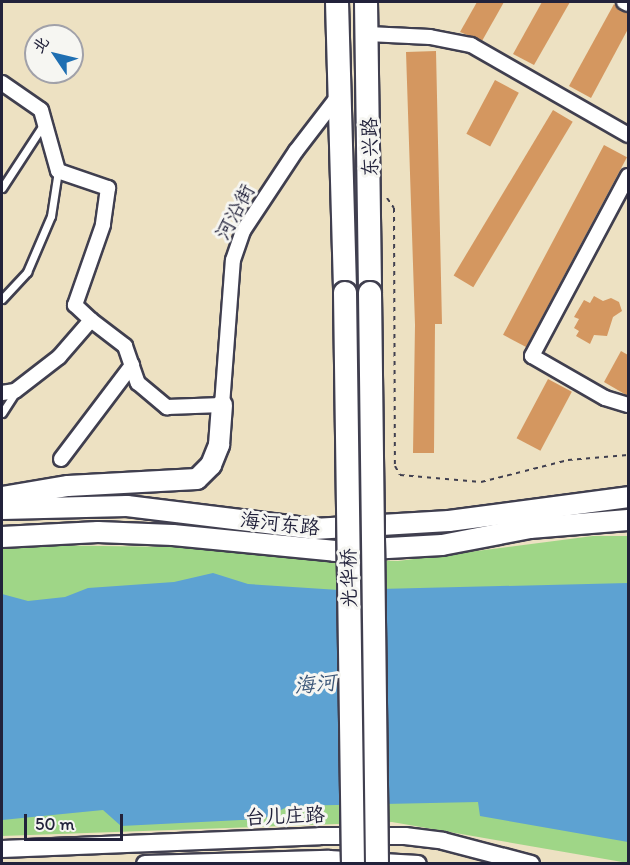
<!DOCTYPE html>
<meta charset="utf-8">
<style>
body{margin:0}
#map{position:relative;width:630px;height:865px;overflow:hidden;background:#ede1c2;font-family:Itim,"LXGW WenKai TC",sans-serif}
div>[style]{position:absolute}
.green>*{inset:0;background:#9fd687}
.water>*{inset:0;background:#5da2d2}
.building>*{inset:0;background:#d49760;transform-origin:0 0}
.path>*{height:2px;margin-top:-1px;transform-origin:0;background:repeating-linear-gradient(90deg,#403f4f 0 4.5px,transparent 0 9px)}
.roads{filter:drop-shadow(2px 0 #403f4f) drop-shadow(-2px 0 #403f4f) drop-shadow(0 2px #403f4f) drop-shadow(0 -2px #403f4f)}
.service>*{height:7px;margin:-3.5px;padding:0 3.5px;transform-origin:3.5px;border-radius:3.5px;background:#fff}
.minor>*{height:14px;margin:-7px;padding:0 7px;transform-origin:7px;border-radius:7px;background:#fff}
.tertiary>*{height:16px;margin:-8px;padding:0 8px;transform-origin:8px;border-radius:8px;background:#fff}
.secondary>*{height:20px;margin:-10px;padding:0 10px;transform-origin:10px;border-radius:10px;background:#fff}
.trunk>*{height:22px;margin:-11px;padding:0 11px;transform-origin:11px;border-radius:11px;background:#fff}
.bridges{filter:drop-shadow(2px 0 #403f4f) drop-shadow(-2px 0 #403f4f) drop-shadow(0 2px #403f4f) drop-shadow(0 -2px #403f4f)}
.trunk-bridge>*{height:22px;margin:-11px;padding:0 11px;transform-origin:11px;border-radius:11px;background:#fff}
span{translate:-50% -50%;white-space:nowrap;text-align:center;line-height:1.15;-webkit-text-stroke:6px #f6f6f2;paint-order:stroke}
.street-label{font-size:20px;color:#22223b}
.water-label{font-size:21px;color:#3a5577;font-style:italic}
.frame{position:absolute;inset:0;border:3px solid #22223b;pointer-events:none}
.north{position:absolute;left:24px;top:24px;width:60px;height:60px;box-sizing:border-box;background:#f6f6f2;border:2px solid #a1a1a9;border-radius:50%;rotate:305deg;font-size:16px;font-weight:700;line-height:24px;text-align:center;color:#22223b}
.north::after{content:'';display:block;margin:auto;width:21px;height:27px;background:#1f6fb2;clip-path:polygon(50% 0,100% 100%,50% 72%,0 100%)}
.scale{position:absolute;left:24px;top:814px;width:99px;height:27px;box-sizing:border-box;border:3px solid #22223b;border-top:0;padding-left:8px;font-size:18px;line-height:21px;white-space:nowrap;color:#22223b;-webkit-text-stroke:4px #f6f6f2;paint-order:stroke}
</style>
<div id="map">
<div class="green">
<div style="clip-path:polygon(593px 536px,628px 536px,628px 863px,392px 822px,2px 836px,2px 548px,28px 545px,176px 547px,291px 558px,398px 561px)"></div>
</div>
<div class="water">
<div style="clip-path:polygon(213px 573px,248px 584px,339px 590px,628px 583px,628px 842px,480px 816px,478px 802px,289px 806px,263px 819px,121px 826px,103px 810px,2px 820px,2px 594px,28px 601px,65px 597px,88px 588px,174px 582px)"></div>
</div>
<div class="building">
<div style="clip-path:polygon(477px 2px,504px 2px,482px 41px,460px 32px)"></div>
<div style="clip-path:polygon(542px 2px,570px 2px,534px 65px,513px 54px)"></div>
<div style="clip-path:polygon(614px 4px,628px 13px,628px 29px,591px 98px,569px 86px)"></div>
<div style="clip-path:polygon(436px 51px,442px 324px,435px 324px,434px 453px,413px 453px,415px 325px,406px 52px)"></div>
<div style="left:495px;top:80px;width:27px;height:61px;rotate:28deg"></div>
<div style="left:553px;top:110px;width:23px;height:193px;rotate:31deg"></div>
<div style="left:604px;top:145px;width:26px;height:215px;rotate:28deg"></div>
<div style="clip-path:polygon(594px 296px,603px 301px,611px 298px,619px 302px,622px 311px,613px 317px,607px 336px,594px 335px,590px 344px,576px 336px,579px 331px,574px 328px,579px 319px,574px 317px,584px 300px,590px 303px)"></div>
<div style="clip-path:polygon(621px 351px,628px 355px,628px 396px,604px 382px)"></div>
<div style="left:548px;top:379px;width:27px;height:67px;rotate:28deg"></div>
</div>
<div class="path">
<div style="left:387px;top:198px;width:12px;rotate:55deg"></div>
<div style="left:394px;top:208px;width:258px;rotate:89.8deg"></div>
<div style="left:395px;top:466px;width:10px;rotate:61deg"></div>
<div style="left:400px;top:475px;width:81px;rotate:4.9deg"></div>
<div style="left:481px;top:482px;width:90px;rotate:-14.2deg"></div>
<div style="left:568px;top:460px;width:60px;rotate:-4.8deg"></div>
</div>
<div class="roads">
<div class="service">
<div style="left:2px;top:188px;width:75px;rotate:-56.9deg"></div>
<div style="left:2px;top:299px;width:37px;rotate:-47deg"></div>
<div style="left:27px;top:272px;width:61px;rotate:-66.8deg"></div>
<div style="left:51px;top:216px;width:46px;rotate:-81.2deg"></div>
<div style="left:2px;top:413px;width:24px;rotate:-57deg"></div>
</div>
<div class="minor">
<div style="left:624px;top:2px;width:4px;rotate:27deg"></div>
<div style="left:368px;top:34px;width:62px;rotate:2.8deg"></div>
<div style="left:430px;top:37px;width:42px;rotate:11deg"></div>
<div style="left:471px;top:45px;width:181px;rotate:29.8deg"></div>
<div style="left:2px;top:83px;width:47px;rotate:34.7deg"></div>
<div style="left:41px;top:110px;width:63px;rotate:74.4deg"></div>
<div style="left:58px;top:171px;width:53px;rotate:18.8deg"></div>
<div style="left:108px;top:188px;width:37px;rotate:98deg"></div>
<div style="left:103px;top:225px;width:85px;rotate:109.3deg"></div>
<div style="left:75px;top:305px;width:22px;rotate:43deg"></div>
<div style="left:628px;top:176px;width:204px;rotate:118.1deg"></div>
<div style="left:532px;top:356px;width:84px;rotate:29.9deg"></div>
<div style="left:605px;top:398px;width:24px;rotate:17deg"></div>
<div style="left:2px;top:393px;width:13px;rotate:-9deg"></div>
<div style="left:15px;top:391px;width:56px;rotate:-37.7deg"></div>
<div style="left:59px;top:357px;width:49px;rotate:-49.1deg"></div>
<div style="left:91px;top:320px;width:43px;rotate:37.4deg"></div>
<div style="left:125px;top:346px;width:39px;rotate:71deg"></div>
<div style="left:138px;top:383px;width:38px;rotate:40deg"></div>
<div style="left:167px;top:407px;width:55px;rotate:-2.1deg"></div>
<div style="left:222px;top:405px;width:145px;rotate:-85.7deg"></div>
<div style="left:233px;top:260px;width:31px;rotate:-71deg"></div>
<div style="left:243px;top:231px;width:96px;rotate:-56.5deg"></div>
<div style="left:296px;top:151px;width:71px;rotate:-52.5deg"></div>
<div style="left:61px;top:459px;width:118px;rotate:-52.9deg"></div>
</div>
<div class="tertiary">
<div style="left:2px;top:849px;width:318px;rotate:-2.3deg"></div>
<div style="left:320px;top:836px;width:85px"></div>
<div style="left:405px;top:836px;width:38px;rotate:7deg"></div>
<div style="left:443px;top:841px;width:91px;rotate:14.6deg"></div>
<div style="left:145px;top:864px;width:184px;rotate:-1.6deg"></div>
<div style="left:329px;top:859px;width:89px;rotate:3.2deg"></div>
</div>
<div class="secondary">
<div style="left:2px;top:497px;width:67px;rotate:-9.5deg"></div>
<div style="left:68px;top:486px;width:129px;rotate:-3.1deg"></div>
<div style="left:197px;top:479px;width:20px;rotate:-45deg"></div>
<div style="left:211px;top:465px;width:22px;rotate:-68deg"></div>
<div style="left:219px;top:445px;width:40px;rotate:-85.7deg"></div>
<div style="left:2px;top:509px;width:125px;rotate:-1.4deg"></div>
<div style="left:127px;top:506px;width:188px;rotate:7deg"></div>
<div style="left:314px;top:529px;width:135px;rotate:-3.4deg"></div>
<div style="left:449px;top:521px;width:181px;rotate:-7.6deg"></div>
<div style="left:2px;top:537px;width:96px;rotate:-3deg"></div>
<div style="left:98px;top:532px;width:75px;rotate:2.3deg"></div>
<div style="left:173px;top:535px;width:163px;rotate:5.6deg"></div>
<div style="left:335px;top:551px;width:107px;rotate:-3.2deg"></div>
<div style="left:442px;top:545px;width:90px;rotate:-10.9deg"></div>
<div style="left:530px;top:528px;width:98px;rotate:-4.7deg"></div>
</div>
<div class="trunk">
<div style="left:337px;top:2px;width:291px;rotate:88.4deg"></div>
<div style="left:366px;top:2px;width:291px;rotate:89.2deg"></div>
</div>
</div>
<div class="bridges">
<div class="trunk-bridge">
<div style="left:345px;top:293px;width:571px;rotate:89.2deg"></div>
<div style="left:370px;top:293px;width:571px;rotate:89.3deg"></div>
</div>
</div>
<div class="street-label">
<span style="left:370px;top:147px;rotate:-91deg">东兴路</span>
<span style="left:235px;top:212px;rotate:-62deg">河沿街</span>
<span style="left:280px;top:524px;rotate:6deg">海河东路</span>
<span style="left:349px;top:578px;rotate:-91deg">光华桥</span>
<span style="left:285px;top:816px;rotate:-2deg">台儿庄路</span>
</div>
<div class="water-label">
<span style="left:315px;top:684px;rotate:-6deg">海河</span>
</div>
<div class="frame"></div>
<div class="north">北</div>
<div class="scale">50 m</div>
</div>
